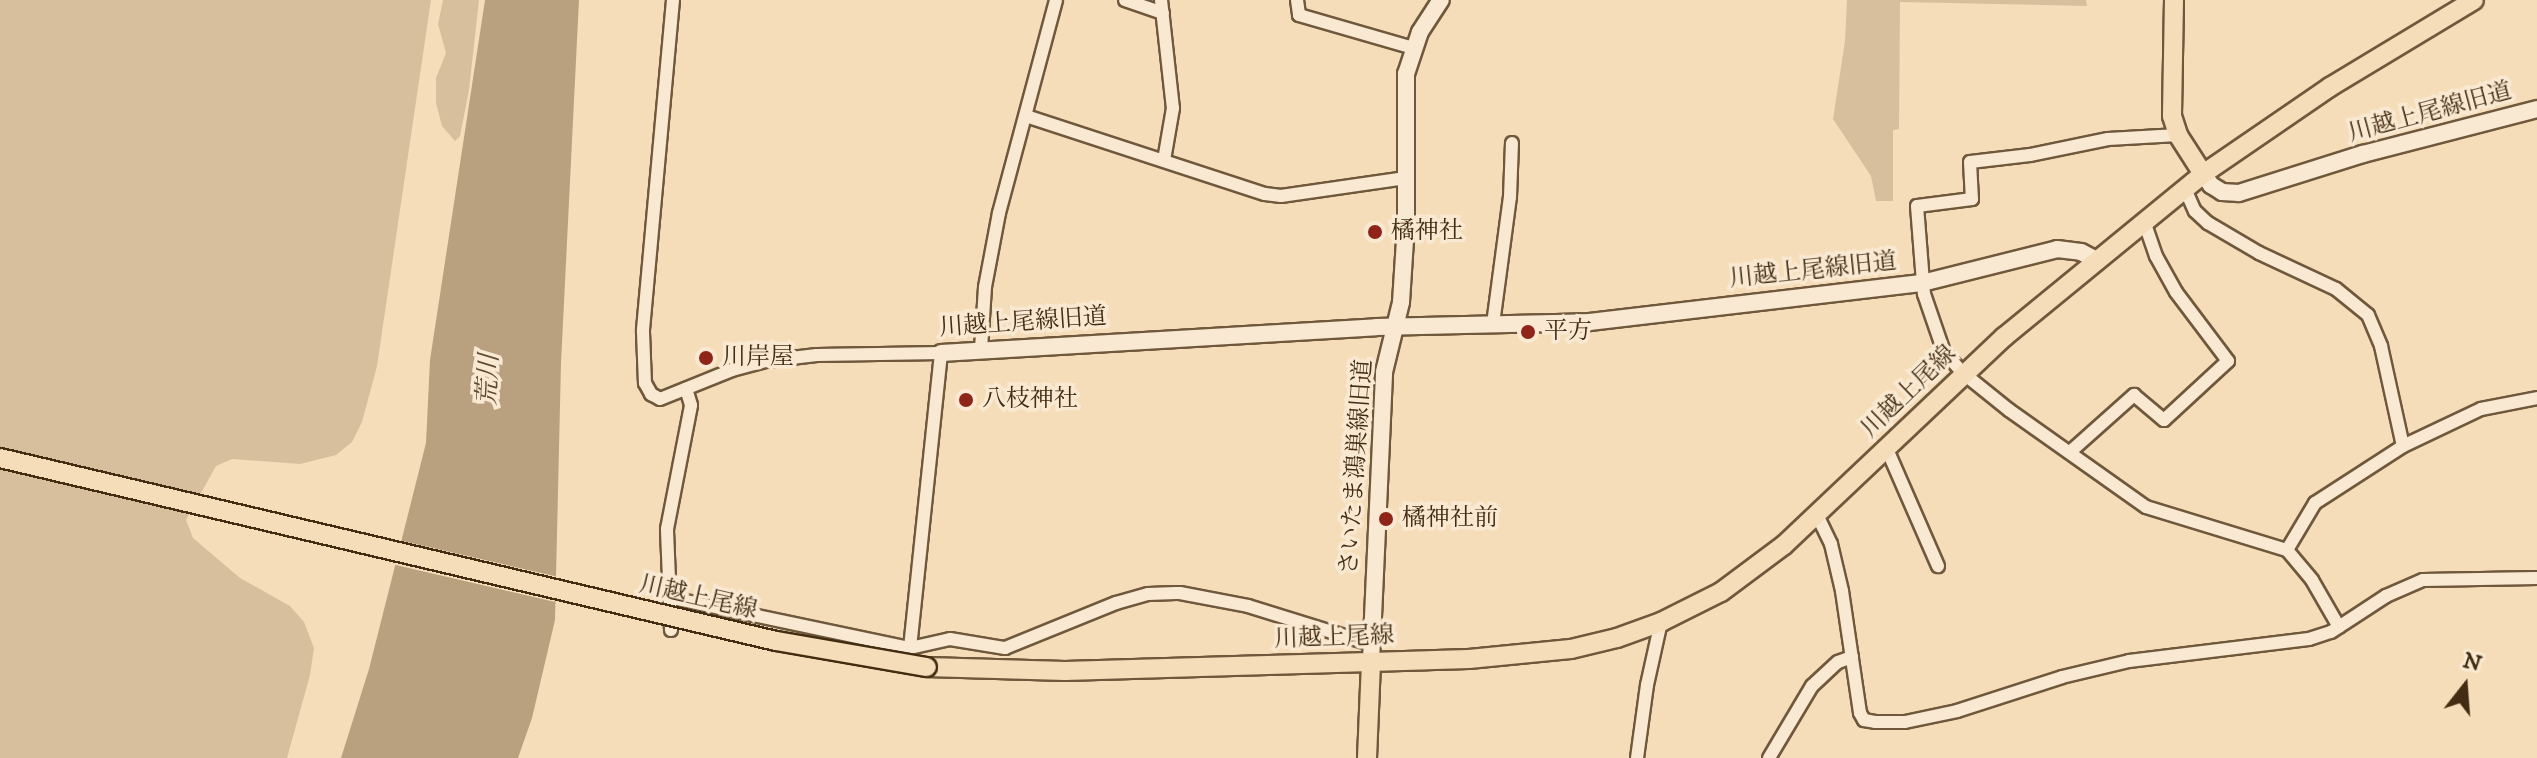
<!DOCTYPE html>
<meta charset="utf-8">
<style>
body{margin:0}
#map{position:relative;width:2537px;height:758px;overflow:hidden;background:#f6ddb9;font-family:"IM FELL DW Pica","Noto Serif JP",serif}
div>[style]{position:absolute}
.green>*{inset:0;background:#d7bf9d}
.water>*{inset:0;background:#b9a180}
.pier>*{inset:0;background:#f6ddb9;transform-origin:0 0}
.roads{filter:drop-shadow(2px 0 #6f583c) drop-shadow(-2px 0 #6f583c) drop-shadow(0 2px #6f583c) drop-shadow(0 -2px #6f583c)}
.street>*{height:12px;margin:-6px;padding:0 6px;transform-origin:6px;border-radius:6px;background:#f9e9d2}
.secondary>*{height:16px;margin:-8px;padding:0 8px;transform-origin:8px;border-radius:8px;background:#f9e9d2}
.primary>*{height:18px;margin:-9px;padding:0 9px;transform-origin:9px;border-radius:9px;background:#f6ddb9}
.bridges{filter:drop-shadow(2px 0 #422c12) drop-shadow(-2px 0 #422c12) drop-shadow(0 2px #422c12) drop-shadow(0 -2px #422c12)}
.primary-bridge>*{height:18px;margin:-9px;padding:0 9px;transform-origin:9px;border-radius:9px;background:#f6ddb9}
.dots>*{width:22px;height:22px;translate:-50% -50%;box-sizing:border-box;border:4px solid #f9e9d2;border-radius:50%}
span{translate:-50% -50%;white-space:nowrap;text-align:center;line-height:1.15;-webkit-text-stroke:7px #f9e9d2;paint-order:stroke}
.street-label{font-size:24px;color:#422c12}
.poi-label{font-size:24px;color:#422c12}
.left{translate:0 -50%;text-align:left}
.water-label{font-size:26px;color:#60492e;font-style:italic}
.north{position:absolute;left:2425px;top:646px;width:80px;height:80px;-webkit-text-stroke:6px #f9e9d2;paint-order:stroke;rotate:17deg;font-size:22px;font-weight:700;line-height:32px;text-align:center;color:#422c12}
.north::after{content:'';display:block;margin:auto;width:28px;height:36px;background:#422c12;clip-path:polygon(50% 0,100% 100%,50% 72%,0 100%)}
</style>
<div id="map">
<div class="green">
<div style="clip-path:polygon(0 0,431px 0,377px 366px,362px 422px,352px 442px,336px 455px,300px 464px,232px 459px,216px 466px,186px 520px,193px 538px,240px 578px,290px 606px,304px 622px,314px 648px,310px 675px,287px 758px,0 758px)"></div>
<div style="clip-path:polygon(443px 0,479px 0,469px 90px,460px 136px,455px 141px,442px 126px,436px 103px,436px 78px,446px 53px,438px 24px)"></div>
<div style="clip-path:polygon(1847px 0,2086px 0,2087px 6px,1900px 2px,1899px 129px,1893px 130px,1893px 201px,1876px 201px,1871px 176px,1833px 119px,1845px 41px)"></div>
</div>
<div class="water">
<div style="clip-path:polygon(485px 0,579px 0,561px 363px,555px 620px,532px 718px,518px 758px,341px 758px,369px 669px,426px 443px,430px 360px)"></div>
</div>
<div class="pier">
<div style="left:398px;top:540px;width:166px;height:25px;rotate:13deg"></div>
</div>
<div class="roads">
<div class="street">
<div style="left:673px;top:0;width:333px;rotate:95.2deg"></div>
<div style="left:643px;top:332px;width:51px;rotate:87.8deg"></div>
<div style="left:645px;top:383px;width:13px;rotate:61deg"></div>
<div style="left:651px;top:394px;width:10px;rotate:29deg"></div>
<div style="left:660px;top:399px;width:78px;rotate:-21.9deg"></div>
<div style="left:732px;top:370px;width:35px;rotate:-15deg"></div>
<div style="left:766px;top:361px;width:51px;rotate:-6.7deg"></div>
<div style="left:817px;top:355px;width:124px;rotate:-0.9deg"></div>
<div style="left:941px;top:353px;width:297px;rotate:96deg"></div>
<div style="left:1125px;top:0;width:40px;rotate:18.9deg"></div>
<div style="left:1161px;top:0;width:109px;rotate:83.7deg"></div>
<div style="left:1173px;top:108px;width:53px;rotate:99.8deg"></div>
<div style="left:1297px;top:0;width:15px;rotate:82deg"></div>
<div style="left:1299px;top:15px;width:119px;rotate:16.1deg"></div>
<div style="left:1026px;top:116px;width:251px;rotate:18.1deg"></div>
<div style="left:1265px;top:194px;width:16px;rotate:7deg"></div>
<div style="left:1281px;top:196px;width:126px;rotate:-8.2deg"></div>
<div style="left:2178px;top:135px;width:70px;rotate:176.7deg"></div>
<div style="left:2108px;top:139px;width:80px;rotate:168.4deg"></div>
<div style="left:2030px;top:155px;width:60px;rotate:173.3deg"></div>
<div style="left:1970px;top:162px;width:37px;rotate:87deg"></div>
<div style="left:1972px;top:199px;width:55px;rotate:172.7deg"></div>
<div style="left:1917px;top:206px;width:88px;rotate:85.5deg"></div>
<div style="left:1924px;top:294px;width:61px;rotate:71deg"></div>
<div style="left:1944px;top:352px;width:28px;rotate:48deg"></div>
<div style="left:1963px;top:373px;width:59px;rotate:38.8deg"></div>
<div style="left:2009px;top:410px;width:168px;rotate:35.3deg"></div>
<div style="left:2146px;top:507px;width:147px;rotate:17deg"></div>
<div style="left:2287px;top:550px;width:39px;rotate:50deg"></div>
<div style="left:2312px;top:580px;width:54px;rotate:60.1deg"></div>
<div style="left:2185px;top:189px;width:24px;rotate:66deg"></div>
<div style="left:2195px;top:211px;width:18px;rotate:43deg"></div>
<div style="left:2208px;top:223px;width:59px;rotate:30.5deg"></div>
<div style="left:2259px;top:253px;width:85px;rotate:25.1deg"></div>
<div style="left:2336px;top:289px;width:41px;rotate:39.1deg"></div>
<div style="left:2368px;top:315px;width:34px;rotate:67deg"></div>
<div style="left:2381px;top:346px;width:102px;rotate:77.6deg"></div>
<div style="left:1493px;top:324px;width:128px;rotate:-82.4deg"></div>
<div style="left:1510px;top:197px;width:54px;rotate:-87.9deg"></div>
<div style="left:981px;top:349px;width:62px;rotate:-86.3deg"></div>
<div style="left:985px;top:287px;width:75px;rotate:-79.3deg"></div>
<div style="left:999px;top:213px;width:220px;rotate:-75deg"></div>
<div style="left:1886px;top:447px;width:130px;rotate:66.4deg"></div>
<div style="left:2070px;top:452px;width:86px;rotate:-41.7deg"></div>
<div style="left:2134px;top:395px;width:39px;rotate:40deg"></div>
<div style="left:2164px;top:420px;width:87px;rotate:-42.7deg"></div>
<div style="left:2228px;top:361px;width:86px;rotate:-127deg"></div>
<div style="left:2176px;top:292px;width:41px;rotate:-119.1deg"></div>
<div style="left:2156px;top:256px;width:36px;rotate:-109deg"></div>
<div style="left:1817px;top:515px;width:32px;rotate:64deg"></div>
<div style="left:1831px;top:544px;width:48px;rotate:76.8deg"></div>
<div style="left:1842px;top:591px;width:123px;rotate:81.6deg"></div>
<div style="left:1860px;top:713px;width:8px;rotate:60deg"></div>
<div style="left:1864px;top:720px;width:11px;rotate:10deg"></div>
<div style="left:1875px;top:722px;width:30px"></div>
<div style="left:1905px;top:722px;width:53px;rotate:-11.9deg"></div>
<div style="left:1957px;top:711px;width:110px;rotate:-17.9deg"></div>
<div style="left:2062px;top:677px;width:69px;rotate:-13.4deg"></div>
<div style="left:2129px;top:661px;width:181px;rotate:-7deg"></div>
<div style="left:2309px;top:639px;width:23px;rotate:-18deg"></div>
<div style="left:2331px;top:632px;width:66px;rotate:-33.2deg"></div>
<div style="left:2386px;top:596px;width:40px;rotate:-23.4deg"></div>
<div style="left:2423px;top:580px;width:114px;rotate:-1deg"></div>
<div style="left:2287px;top:550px;width:55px;rotate:-59.2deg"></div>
<div style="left:2315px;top:503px;width:105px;rotate:-32.9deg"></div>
<div style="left:2403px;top:446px;width:86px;rotate:-25.4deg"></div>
<div style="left:2481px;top:409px;width:57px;rotate:-11.1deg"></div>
<div style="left:672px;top:598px;width:243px;rotate:11.9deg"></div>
<div style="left:910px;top:648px;width:41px;rotate:-12.7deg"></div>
<div style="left:950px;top:639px;width:56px;rotate:9.3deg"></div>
<div style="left:1005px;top:648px;width:120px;rotate:-22.1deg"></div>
<div style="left:1116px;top:603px;width:33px;rotate:-16deg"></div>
<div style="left:1148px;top:594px;width:32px;rotate:-2deg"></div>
<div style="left:1180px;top:593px;width:69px;rotate:10.8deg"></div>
<div style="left:1248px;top:606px;width:129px;rotate:17.2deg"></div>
<div style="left:671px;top:630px;width:101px;rotate:-92.3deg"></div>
<div style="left:667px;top:529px;width:126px;rotate:-79deg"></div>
<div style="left:691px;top:405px;width:17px;rotate:-107deg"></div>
<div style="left:1637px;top:758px;width:74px;rotate:-82.2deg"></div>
<div style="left:1647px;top:685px;width:65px;rotate:-77.5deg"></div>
<div style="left:1769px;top:758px;width:84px;rotate:-59.2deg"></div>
<div style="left:1812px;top:686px;width:35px;rotate:-43deg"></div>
<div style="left:1838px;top:662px;width:15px;rotate:-20deg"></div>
</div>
<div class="secondary">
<div style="left:2203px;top:174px;width:14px;rotate:54deg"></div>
<div style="left:2211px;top:185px;width:13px;rotate:32deg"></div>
<div style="left:2222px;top:192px;width:17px;rotate:3deg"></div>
<div style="left:2239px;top:193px;width:130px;rotate:-17.5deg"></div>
<div style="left:2363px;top:154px;width:180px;rotate:-14.5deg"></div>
<div style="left:941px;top:353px;width:436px;rotate:-3.4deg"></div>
<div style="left:1376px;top:327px;width:213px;rotate:-1.3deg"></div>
<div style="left:1589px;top:322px;width:335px;rotate:-6.7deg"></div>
<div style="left:1922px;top:283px;width:139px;rotate:-14.1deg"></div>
<div style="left:2057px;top:249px;width:24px;rotate:7deg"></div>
<div style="left:2081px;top:252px;width:16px;rotate:27deg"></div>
<div style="left:1371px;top:661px;width:289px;rotate:-87.4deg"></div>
<div style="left:1384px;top:372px;width:72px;rotate:-76.3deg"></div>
<div style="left:1401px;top:302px;width:78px;rotate:-86.3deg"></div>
<div style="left:1406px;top:224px;width:150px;rotate:-90deg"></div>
<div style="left:1406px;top:74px;width:44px;rotate:-71.6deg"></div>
<div style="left:1420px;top:32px;width:38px;rotate:-57deg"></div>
</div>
<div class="primary">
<div style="left:2174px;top:0;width:116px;rotate:91deg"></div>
<div style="left:2172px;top:116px;width:20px;rotate:72deg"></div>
<div style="left:2178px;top:135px;width:46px;rotate:57.3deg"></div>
<div style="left:927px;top:667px;width:138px;rotate:1.7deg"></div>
<div style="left:1065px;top:671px;width:404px;rotate:-1.7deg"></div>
<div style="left:1469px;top:659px;width:102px;rotate:-5.6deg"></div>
<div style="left:1571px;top:649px;width:47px;rotate:-13.4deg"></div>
<div style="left:1617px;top:638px;width:47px;rotate:-20deg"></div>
<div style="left:1661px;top:622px;width:67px;rotate:-26.6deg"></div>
<div style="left:1721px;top:592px;width:79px;rotate:-36.7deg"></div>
<div style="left:1784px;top:545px;width:303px;rotate:-43.4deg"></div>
<div style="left:2004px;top:337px;width:257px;rotate:-39.3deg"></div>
<div style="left:2203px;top:174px;width:154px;rotate:-34.4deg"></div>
<div style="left:2330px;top:87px;width:168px;rotate:-31.1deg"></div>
<div style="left:1367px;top:758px;width:97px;rotate:-87.6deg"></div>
</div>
</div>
<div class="bridges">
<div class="primary-bridge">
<div style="left:0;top:458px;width:797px;rotate:13.27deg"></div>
<div style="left:776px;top:641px;width:153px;rotate:9.8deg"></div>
</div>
</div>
<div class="dots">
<div style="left:1375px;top:232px;background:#8f2418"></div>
<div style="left:1528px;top:332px;background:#8f2418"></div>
<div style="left:706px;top:358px;background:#8f2418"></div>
<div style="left:966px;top:400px;background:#8f2418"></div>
<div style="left:1386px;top:519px;background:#8f2418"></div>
</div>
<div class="street-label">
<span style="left:2430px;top:113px;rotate:-15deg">川越上尾線旧道</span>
<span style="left:1813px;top:271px;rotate:-6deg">川越上尾線旧道</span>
<span style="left:1023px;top:323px;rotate:-4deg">川越上尾線旧道</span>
<span style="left:1909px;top:392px;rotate:-44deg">川越上尾線</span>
<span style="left:1357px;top:467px;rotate:-86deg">さいたま鴻巣線旧道</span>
<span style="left:698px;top:598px;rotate:13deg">川越上尾線</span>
<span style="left:1334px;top:638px;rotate:-2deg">川越上尾線</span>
</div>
<div class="poi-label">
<span class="left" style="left:1391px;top:232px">橘神社</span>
<span class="left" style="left:1544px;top:332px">平方</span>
<span class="left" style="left:722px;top:358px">川岸屋</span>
<span class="left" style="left:982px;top:400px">八枝神社</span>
<span class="left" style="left:1402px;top:519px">橘神社前</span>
</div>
<div class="water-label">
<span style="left:489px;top:380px;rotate:-87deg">荒川</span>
</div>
<div class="north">N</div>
</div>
